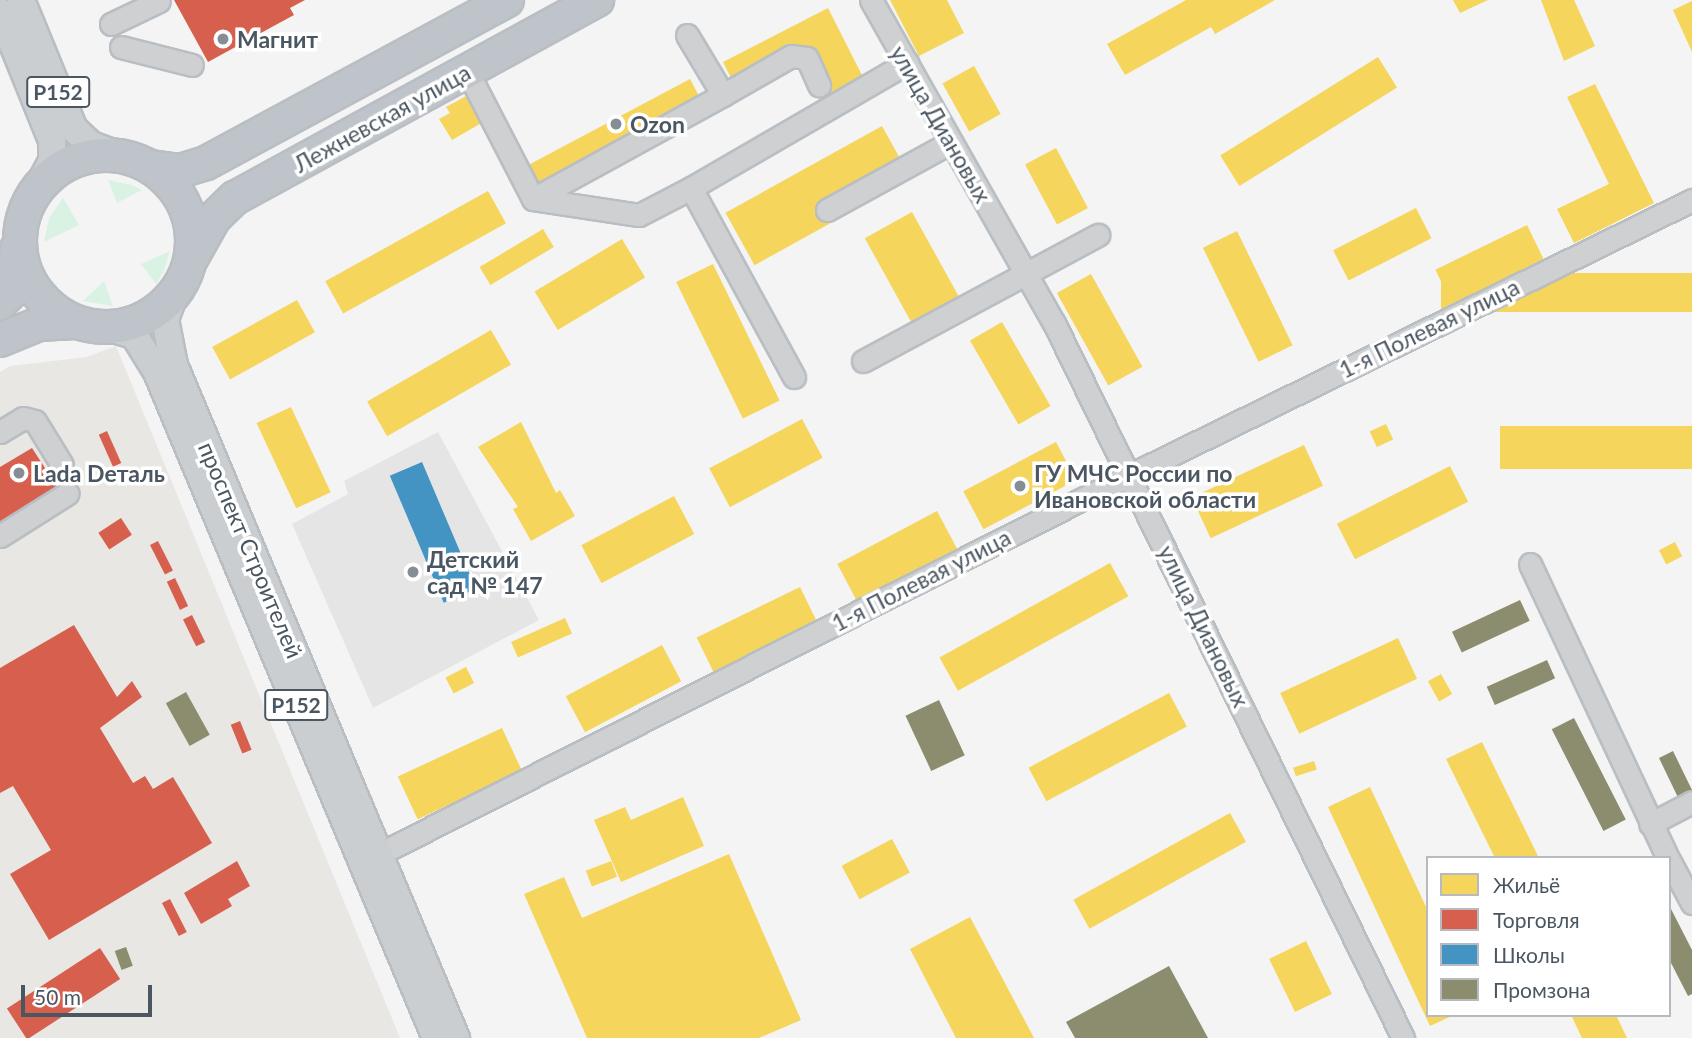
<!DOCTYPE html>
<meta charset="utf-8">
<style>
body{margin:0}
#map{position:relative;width:1692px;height:1038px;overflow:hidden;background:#f4f4f4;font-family:Lato,sans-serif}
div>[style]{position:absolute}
.commercial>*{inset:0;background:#e8e7e3}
.education>*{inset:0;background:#e6e5e6}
.green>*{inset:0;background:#d9f2e3}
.homes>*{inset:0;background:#f6d55c;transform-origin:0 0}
.shops>*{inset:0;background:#d6604d;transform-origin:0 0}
.schools>*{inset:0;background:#4393c3;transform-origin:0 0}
.industry>*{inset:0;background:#8c8c6e;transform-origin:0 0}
.roads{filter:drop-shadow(2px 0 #b9bec3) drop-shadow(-2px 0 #b9bec3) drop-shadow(0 2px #b9bec3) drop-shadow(0 -2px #b9bec3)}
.minor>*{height:21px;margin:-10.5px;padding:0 10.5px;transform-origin:10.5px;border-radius:10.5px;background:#ced0d2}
.major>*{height:26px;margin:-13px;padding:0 13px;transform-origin:13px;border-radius:13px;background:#caced1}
.highway>*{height:32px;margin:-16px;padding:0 16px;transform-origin:16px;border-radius:16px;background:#bec4c9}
.highway>.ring{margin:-16px;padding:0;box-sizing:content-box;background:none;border:32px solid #bec4c9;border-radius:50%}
.dots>*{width:19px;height:19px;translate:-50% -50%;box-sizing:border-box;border:4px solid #fff;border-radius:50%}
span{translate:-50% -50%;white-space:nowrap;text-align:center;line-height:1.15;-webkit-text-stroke:7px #fff;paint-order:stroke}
.shield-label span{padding:2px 5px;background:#fff;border:2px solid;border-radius:5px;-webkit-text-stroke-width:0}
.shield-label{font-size:21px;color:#4a5661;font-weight:700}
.poi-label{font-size:23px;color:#4a5661;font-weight:700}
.left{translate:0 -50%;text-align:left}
.street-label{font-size:23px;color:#4a5661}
.legend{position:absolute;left:1426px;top:856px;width:245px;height:161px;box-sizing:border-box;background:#fff;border:2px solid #b7bbc0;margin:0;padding:9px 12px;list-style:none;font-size:21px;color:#4a5661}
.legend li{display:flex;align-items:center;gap:14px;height:35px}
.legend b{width:35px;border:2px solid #b7bbc0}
.scale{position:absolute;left:21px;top:985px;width:131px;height:32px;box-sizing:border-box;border:4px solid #4a5661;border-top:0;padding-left:9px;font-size:21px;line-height:24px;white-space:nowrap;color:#4a5661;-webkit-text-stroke:5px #fff;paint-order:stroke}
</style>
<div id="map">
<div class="commercial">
<div style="clip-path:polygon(116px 346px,400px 1038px,0 1038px,0 372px,10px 366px,87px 357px)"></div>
</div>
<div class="education">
<div style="clip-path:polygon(438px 432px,539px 620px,373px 708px,292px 524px,348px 494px,344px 481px)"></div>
</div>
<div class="green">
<div style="clip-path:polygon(108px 180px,132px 185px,142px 190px,117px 203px)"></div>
<div style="clip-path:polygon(63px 198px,79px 225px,44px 242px,49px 218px)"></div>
<div style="clip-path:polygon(170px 251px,164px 271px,156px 284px,141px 264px)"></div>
<div style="clip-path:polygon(104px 281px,113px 306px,83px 301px)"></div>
</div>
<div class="homes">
<div style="clip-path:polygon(890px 0,947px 0,964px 33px,919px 56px)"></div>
<div style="clip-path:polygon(1186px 0,1275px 0,1215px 34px,1211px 27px,1125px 75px,1107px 44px)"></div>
<div style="clip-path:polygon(1453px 0,1488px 0,1460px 13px)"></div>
<div style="clip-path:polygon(1541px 0,1574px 0,1595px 46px,1564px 61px)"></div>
<div style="clip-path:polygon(1692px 1px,1692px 52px,1673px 10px)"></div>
<div style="clip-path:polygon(828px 8px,868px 87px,836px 104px,811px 55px,738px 92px,723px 62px)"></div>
<div style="left:1378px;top:57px;width:36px;height:186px;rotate:58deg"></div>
<div style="left:974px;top:66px;width:55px;height:36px;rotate:61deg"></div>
<div style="left:690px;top:79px;width:38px;height:183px;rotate:62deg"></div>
<div style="clip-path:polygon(1595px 84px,1654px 203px,1574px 243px,1557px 209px,1609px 184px,1567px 97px)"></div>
<div style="clip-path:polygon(470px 94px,485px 121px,452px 140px,439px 119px,450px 113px,446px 107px)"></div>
<div style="left:882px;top:126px;width:60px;height:179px;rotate:61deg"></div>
<div style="left:1056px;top:148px;width:68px;height:35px;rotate:62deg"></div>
<div style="left:488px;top:191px;width:37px;height:186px;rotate:61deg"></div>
<div style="left:1416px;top:208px;width:34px;height:93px;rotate:63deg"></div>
<div style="left:912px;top:212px;width:110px;height:54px;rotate:61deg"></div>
<div style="left:1527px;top:225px;width:39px;height:102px;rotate:64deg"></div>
<div style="left:543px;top:229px;width:21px;height:74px;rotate:59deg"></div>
<div style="left:1237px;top:231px;width:127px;height:38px;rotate:64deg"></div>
<div style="left:622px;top:239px;width:45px;height:102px;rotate:59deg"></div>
<div style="left:713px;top:264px;width:152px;height:41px;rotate:64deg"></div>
<div style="left:1692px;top:273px;width:39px;height:251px;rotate:90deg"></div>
<div style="left:1091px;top:274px;width:106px;height:39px;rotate:61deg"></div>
<div style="left:297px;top:300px;width:37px;height:97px;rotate:61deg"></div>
<div style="left:1002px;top:322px;width:97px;height:37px;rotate:60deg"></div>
<div style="left:491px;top:330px;width:40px;height:143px;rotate:60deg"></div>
<div style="left:291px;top:407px;width:94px;height:38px;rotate:65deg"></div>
<div style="left:802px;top:419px;width:44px;height:105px;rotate:62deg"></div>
<div style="clip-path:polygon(521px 422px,556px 493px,560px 490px,575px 516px,531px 541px,513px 509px,518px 507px,478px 447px)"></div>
<div style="left:1386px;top:424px;width:17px;height:18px;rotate:65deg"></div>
<div style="left:1692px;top:426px;width:43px;height:192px;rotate:90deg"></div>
<div style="left:1056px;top:442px;width:43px;height:105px;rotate:62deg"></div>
<div style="left:1304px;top:445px;width:45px;height:124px;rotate:65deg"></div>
<div style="left:1450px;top:466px;width:40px;height:127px;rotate:63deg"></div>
<div style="left:674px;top:496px;width:43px;height:105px;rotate:62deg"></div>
<div style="left:937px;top:511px;width:47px;height:113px;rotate:62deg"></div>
<div style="left:1675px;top:542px;width:16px;height:18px;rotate:63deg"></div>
<div style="left:1110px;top:563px;width:38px;height:195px;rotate:61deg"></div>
<div style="left:800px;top:587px;width:39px;height:115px;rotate:64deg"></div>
<div style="left:565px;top:618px;width:17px;height:59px;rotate:66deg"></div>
<div style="left:1398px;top:638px;width:45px;height:130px;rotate:65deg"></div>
<div style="left:662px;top:645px;width:41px;height:109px;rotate:62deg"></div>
<div style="left:466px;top:667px;width:18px;height:23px;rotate:63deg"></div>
<div style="left:1441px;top:674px;width:23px;height:15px;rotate:61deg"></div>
<div style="left:1169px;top:693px;width:38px;height:159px;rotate:62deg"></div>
<div style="left:502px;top:728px;width:47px;height:115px;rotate:65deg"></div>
<div style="clip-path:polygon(1482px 742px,1539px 858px,1495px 858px,1446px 759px)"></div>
<div style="left:1314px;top:761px;width:9px;height:22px;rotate:72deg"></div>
<div style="clip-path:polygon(1370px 787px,1428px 911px,1428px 1015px,1454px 1015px,1430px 1026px,1328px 807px)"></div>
<div style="clip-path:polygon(683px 797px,704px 846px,621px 882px,594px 820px,625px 807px,631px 820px)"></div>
<div style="left:1230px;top:813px;width:33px;height:179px;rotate:61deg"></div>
<div style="left:892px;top:839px;width:38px;height:57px;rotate:62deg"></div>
<div style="clip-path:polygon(729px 854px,801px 1020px,759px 1038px,587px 1038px,524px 894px,564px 877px,582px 918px)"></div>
<div style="left:611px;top:861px;width:17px;height:27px;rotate:69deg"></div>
<div style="clip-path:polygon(970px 917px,1034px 1038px,956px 1038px,910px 949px)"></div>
<div style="left:1306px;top:941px;width:59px;height:41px;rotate:64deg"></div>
<div style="clip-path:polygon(1571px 1015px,1616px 1015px,1627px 1038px,1582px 1038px)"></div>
</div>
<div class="shops">
<div style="clip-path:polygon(174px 0,305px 0,290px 8px,294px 15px,208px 62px)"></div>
<div style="left:107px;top:431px;width:35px;height:9px;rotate:66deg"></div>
<div style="clip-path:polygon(32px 448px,60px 491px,0 528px,0 467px)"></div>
<div style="left:121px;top:518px;width:20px;height:27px;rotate:57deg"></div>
<div style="left:158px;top:541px;width:33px;height:9px;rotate:63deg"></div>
<div style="left:175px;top:578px;width:31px;height:9px;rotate:65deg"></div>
<div style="left:192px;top:615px;width:30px;height:10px;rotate:64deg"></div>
<div style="clip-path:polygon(74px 625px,117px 697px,132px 681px,142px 697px,100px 728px,133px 783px,145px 776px,153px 789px,173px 777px,212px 843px,49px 940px,10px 874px,51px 850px,13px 786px,0 793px,0 668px)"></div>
<div style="left:240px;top:721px;width:31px;height:10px;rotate:68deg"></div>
<div style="clip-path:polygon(237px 861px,250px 886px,228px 899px,232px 906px,201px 924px,184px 893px)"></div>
<div style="left:170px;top:899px;width:37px;height:9px;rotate:63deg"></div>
<div style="left:100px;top:948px;width:37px;height:111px;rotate:57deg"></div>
</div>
<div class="schools">
<div style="left:422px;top:462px;width:138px;height:35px;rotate:67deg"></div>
</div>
<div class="industry">
<div style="left:1520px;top:600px;width:23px;height:75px;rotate:65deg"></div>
<div style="left:1547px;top:660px;width:20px;height:66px;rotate:66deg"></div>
<div style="left:186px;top:692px;width:49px;height:23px;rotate:61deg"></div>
<div style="left:939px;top:700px;width:61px;height:37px;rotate:65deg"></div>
<div style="left:1574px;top:718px;width:114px;height:25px;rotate:63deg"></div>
<div style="clip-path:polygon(1673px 751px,1692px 790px,1692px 809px,1685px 812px,1659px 758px)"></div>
<div style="clip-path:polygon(1669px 905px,1692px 950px,1692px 994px,1688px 996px,1669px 959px)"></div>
<div style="left:126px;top:947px;width:20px;height:12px;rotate:70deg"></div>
<div style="clip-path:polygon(1169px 966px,1208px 1038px,1075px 1038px,1066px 1022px)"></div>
</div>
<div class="roads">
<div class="minor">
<div style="left:871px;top:0;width:371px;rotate:60.5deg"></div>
<div style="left:1054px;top:323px;width:796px;rotate:63.98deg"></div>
<div style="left:111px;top:24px;width:53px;rotate:-25.6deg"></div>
<div style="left:687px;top:35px;width:70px;rotate:59deg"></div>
<div style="left:723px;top:95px;width:78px;rotate:-29.8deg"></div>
<div style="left:791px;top:56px;width:16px;rotate:7deg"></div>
<div style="left:807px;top:58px;width:30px;rotate:66deg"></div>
<div style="left:121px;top:47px;width:73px;rotate:14.2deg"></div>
<div style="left:467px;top:71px;width:144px;rotate:62.7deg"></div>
<div style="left:533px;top:199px;width:217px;rotate:-28.7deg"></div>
<div style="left:533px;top:199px;width:107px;rotate:8.6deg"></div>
<div style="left:639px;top:215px;width:59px;rotate:-27.4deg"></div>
<div style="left:827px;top:210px;width:141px;rotate:-28.7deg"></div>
<div style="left:863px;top:361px;width:267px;rotate:-28.2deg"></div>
<div style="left:794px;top:377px;width:215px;rotate:-118.6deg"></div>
<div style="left:691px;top:188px;width:250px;rotate:-30.1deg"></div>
<div style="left:0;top:432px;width:27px;rotate:-31deg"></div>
<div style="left:23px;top:418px;width:12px;rotate:14deg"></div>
<div style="left:35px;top:421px;width:52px;rotate:58.5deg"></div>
<div style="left:0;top:536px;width:80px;rotate:-32.3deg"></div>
<div style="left:1530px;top:564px;width:325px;rotate:64.9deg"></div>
<div style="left:1650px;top:824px;width:47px;rotate:-27.6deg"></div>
<div style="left:379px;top:854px;width:841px;rotate:-26.78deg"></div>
<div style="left:1130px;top:475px;width:626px;rotate:-26.07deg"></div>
<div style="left:1669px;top:860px;width:49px;rotate:61.9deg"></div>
</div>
<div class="major">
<div style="left:21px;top:0;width:139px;rotate:67.7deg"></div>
<div style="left:74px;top:129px;width:23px;rotate:43deg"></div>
<div style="left:91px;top:145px;width:35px;rotate:20deg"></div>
<div style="left:0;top:12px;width:139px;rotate:68deg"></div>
<div style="left:52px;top:141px;width:20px;rotate:90deg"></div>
<div style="left:52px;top:161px;width:21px;rotate:118deg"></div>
<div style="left:175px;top:292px;width:29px;rotate:110deg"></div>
<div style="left:165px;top:319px;width:47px;rotate:78.9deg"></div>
<div style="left:174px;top:365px;width:730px;rotate:67.27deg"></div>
<div style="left:106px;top:327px;width:29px;rotate:16deg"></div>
<div style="left:134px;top:335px;width:44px;rotate:58.1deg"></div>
<div style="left:157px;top:372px;width:722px;rotate:67.27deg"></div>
</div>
<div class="highway">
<div class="ring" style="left:20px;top:155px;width:140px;height:140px"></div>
<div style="left:151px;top:167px;width:29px;rotate:8deg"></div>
<div style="left:180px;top:171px;width:27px;rotate:-17deg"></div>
<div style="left:206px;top:163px;width:342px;rotate:-28.4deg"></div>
<div style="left:191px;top:259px;width:47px;rotate:-60.7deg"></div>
<div style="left:214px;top:218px;width:29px;rotate:-44deg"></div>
<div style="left:235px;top:198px;width:413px;rotate:-28.7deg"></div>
<div style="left:0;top:303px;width:16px;rotate:-45deg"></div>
<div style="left:11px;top:292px;width:44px;rotate:-82.2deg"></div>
<div style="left:0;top:340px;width:42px;rotate:-22.3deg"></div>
<div style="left:39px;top:324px;width:36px;rotate:-3deg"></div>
</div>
</div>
<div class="dots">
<div style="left:223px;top:39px;background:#868d94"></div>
<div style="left:616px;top:124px;background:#868d94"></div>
<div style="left:19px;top:473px;background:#868d94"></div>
<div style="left:1020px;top:486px;background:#868d94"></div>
<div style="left:413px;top:572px;background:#868d94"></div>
</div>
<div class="shield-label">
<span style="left:58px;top:92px">Р152</span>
<span style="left:296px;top:705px">Р152</span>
</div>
<div class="poi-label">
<span class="left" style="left:237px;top:39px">Магнит</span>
<span class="left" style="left:630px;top:124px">Ozon</span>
<span class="left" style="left:33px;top:473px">Lada Dеталь</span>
<span class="left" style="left:1034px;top:486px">ГУ МЧС России по<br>Ивановской области</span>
<span class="left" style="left:427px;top:572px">Детский<br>сад № 147</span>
</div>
<div class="street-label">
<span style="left:382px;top:118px;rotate:-29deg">Лежневская улица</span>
<span style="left:941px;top:124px;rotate:60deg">улица Диановых</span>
<span style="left:1429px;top:328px;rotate:-26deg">1-я Полевая улица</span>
<span style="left:251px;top:550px;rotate:67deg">проспект Строителей</span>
<span style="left:921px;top:580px;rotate:-27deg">1-я Полевая улица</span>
<span style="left:1204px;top:626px;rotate:64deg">улица Диановых</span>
</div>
<ul class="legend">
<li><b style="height:19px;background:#f6d55c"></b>Жильё</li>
<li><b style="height:19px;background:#d6604d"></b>Торговля</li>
<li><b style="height:19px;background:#4393c3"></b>Школы</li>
<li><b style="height:19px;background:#8c8c6e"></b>Промзона</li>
</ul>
<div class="scale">50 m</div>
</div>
